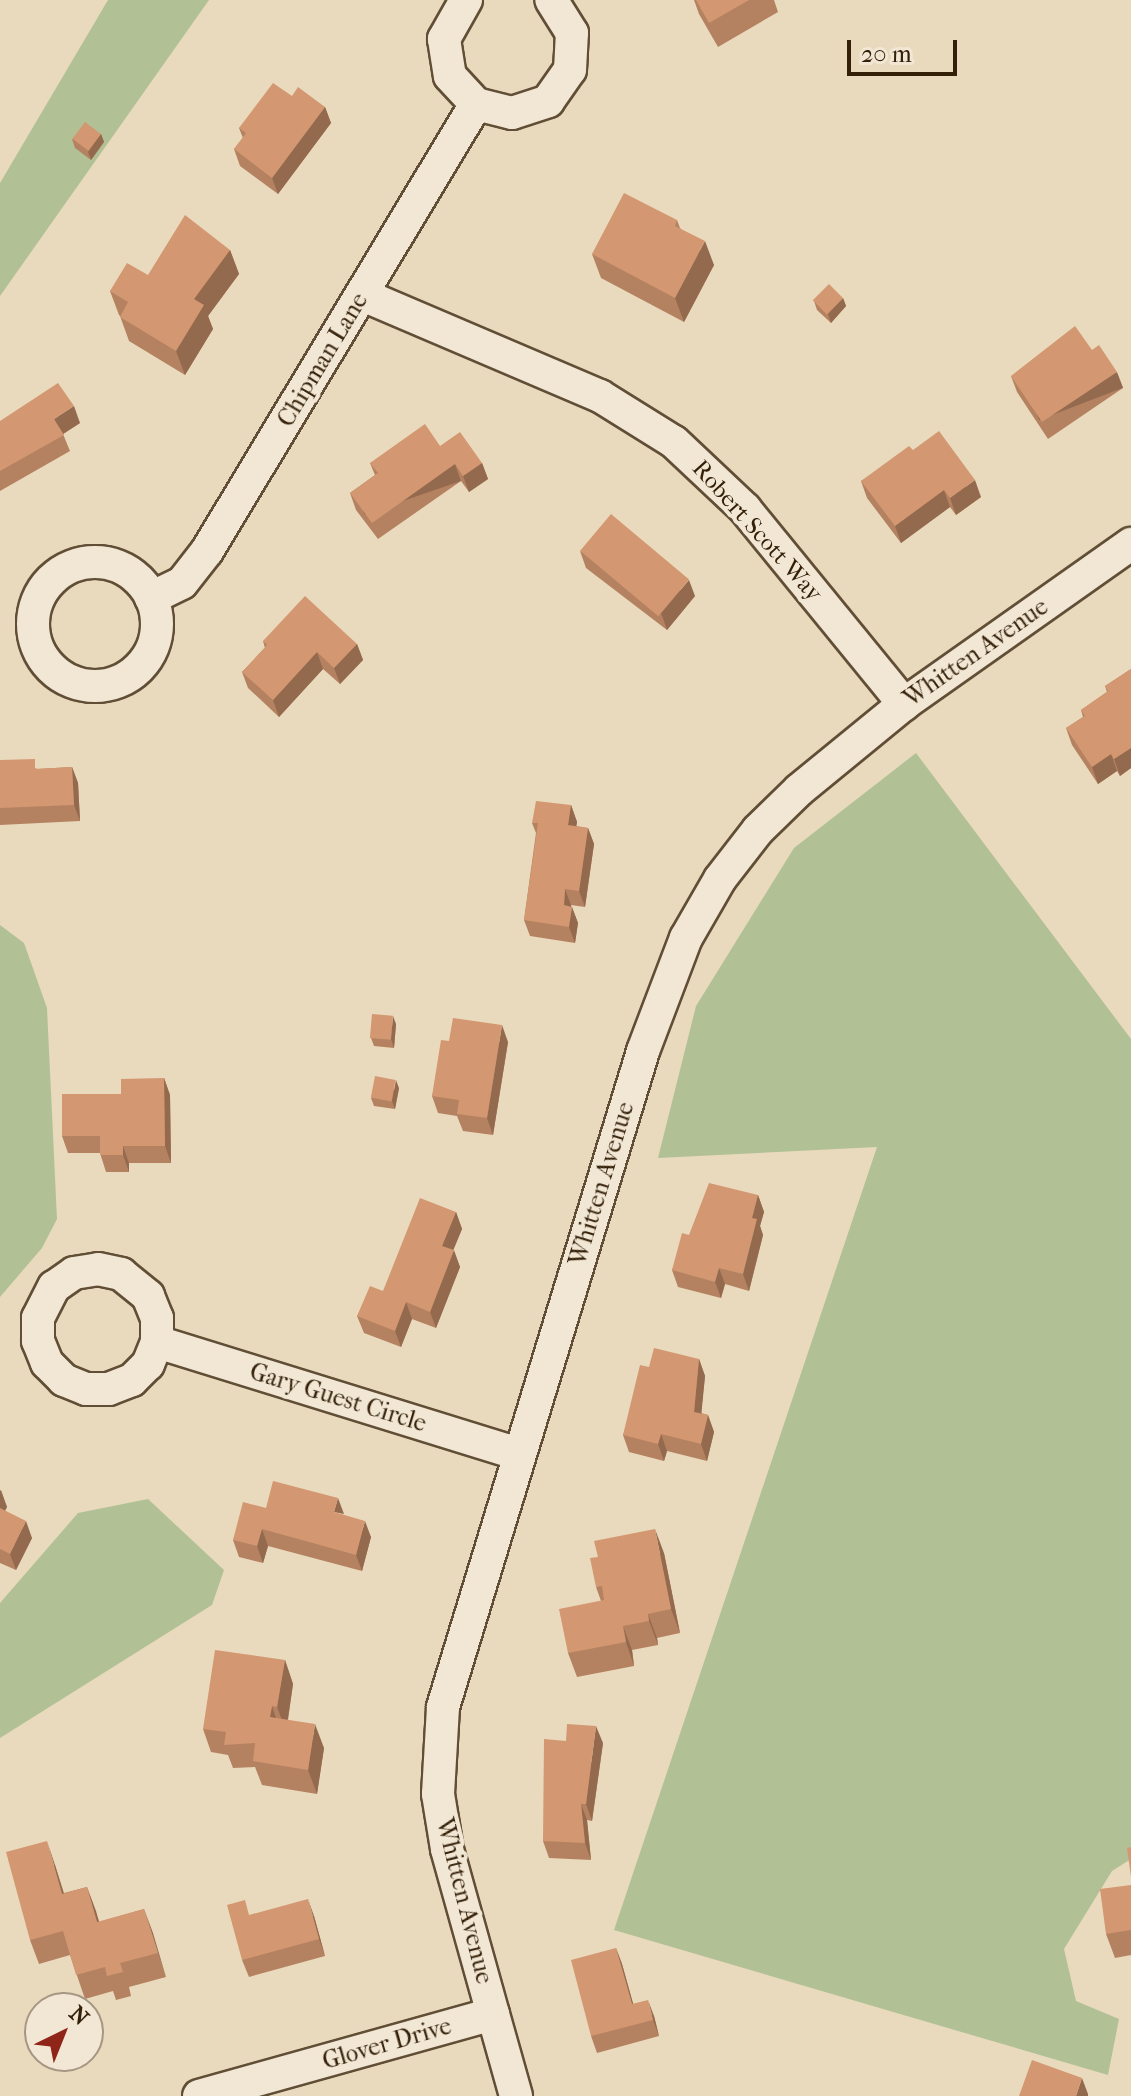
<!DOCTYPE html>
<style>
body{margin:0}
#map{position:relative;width:1131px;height:2096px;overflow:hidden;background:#e9dabd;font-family:"IM FELL French Canon",serif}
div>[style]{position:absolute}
.green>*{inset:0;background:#b1c195}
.roads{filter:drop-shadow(2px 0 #614e36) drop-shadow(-2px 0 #614e36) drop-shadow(0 2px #614e36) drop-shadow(0 -2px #614e36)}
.minor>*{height:32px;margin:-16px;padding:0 16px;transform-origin:16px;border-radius:16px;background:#f1e7d4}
.minor>.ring{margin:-16px;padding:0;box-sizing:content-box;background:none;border:32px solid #f1e7d4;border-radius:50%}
.wall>*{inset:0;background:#b58261}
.shaded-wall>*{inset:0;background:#946a4f;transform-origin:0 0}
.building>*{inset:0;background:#d39771;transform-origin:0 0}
span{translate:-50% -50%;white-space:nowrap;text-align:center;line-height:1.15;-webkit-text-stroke:8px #f1e7d4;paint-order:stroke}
.street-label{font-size:24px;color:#342009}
.north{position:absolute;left:24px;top:1992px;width:80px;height:80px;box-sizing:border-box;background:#f1e7d4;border:2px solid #a59783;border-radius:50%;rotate:43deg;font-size:22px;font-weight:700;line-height:32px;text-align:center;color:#342009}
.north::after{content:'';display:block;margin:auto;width:28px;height:36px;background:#8f2418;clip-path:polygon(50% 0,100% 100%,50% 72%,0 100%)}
.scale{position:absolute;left:847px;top:40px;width:110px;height:36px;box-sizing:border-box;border:4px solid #342009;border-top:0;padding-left:10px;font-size:24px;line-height:28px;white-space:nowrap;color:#342009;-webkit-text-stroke:6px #f1e7d4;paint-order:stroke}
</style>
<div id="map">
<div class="green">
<div style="clip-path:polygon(108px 0,209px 0,0 296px,0 183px)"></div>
<div style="clip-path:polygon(916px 753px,1131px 1039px,1131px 1859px,1112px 1871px,1064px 1949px,1076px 2001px,1119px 2019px,1108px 2075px,614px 1930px,877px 1147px,658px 1158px,696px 1006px,794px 848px)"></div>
<div style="clip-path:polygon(0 925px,24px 943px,47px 1008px,57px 1219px,42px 1248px,0 1297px)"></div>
<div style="clip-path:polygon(148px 1499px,224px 1570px,212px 1605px,0 1738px,0 1603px,78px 1513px)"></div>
</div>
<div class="roads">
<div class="minor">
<div style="left:466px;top:0;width:45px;rotate:119.4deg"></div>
<div style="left:444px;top:39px;width:37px;rotate:81deg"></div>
<div style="left:450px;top:76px;width:38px;rotate:47deg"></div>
<div style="left:476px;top:104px;width:37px;rotate:14deg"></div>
<div style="left:512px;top:113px;width:38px;rotate:-18deg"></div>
<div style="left:548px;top:101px;width:38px;rotate:-55deg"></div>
<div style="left:570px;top:70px;width:37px;rotate:-87deg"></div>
<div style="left:572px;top:33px;width:39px;rotate:-122deg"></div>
<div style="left:363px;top:295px;width:258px;rotate:23.1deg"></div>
<div style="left:600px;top:396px;width:87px;rotate:31.9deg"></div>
<div style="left:674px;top:442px;width:98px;rotate:43.3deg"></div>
<div style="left:745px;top:509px;width:252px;rotate:50.8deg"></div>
<div class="ring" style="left:33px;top:562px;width:92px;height:92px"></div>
<div style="left:151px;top:598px;width:34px;rotate:-26deg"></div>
<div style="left:182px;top:583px;width:41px;rotate:-52deg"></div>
<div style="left:207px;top:551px;width:522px;rotate:-58.96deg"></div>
<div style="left:157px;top:1342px;width:24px;rotate:112deg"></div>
<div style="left:148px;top:1364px;width:23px;rotate:135deg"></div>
<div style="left:132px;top:1380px;width:25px;rotate:159deg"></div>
<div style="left:109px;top:1389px;width:23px;rotate:180deg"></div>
<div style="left:86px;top:1389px;width:24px;rotate:-158deg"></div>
<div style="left:64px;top:1380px;width:24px;rotate:-135deg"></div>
<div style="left:47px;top:1363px;width:24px;rotate:-112deg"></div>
<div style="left:38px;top:1341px;width:23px;rotate:-90deg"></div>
<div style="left:38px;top:1318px;width:35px;rotate:-63deg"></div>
<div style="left:54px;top:1287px;width:24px;rotate:-35deg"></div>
<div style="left:74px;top:1273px;width:24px;rotate:-9deg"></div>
<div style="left:98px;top:1269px;width:24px;rotate:12deg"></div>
<div style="left:121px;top:1274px;width:35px;rotate:39deg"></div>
<div style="left:148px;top:1296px;width:24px;rotate:68deg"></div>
<div style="left:157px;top:1318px;width:24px;rotate:90deg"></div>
<div style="left:157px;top:1342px;width:378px;rotate:17.2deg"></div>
<div style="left:493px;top:2014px;width:171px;rotate:-105.6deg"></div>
<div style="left:447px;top:1849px;width:56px;rotate:-99.3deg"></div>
<div style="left:438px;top:1794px;width:87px;rotate:-86.7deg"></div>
<div style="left:443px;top:1707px;width:686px;rotate:-73.04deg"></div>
<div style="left:643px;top:1051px;width:121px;rotate:-69.2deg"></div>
<div style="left:686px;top:938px;width:68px;rotate:-60deg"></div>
<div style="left:720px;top:879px;width:62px;rotate:-52.2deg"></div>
<div style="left:758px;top:830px;width:57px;rotate:-44.3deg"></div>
<div style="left:799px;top:790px;width:136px;rotate:-39.3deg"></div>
<div style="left:904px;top:704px;width:278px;rotate:-35.2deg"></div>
<div style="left:199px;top:2096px;width:305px;rotate:-15.6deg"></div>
<div style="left:493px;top:2014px;width:85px;rotate:74.3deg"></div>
</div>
</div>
<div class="wall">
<div style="clip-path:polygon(694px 0,774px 0,778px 12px,718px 47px,699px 14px)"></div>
<div style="clip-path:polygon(292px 96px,325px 107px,331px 123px,278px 194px,240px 166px,234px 149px,243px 138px,239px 128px)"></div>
<div style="clip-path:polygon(101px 134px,104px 142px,91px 160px,75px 148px,72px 139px)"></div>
<div style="clip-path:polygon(677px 220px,680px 228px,714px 265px,684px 322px,601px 278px,592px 254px)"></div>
<div style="clip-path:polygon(230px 250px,239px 274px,208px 316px,213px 329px,185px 375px,129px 341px,120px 316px,119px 315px,110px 291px,148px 275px)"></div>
<div style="clip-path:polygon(843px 298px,846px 306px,831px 323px,817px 310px,814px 301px)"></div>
<div style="clip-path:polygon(1092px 350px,1123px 388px,1048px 439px,1017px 392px,1011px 376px)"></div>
<div style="clip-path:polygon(0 421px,80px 423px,63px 434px,70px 451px,0 491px)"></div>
<div style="clip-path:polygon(440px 446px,482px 463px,488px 479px,469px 492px,461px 481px,378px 539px,356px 510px,350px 493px,375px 475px,370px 463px)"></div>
<div style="clip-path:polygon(913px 450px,981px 497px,956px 515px,950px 507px,901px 543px,867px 498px,861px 481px)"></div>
<div style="clip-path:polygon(580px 551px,695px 596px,667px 630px,586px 568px)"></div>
<div style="clip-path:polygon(263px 641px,357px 644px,363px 660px,340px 684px,323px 669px,279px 717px,248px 688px,242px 672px,265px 648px)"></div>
<div style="clip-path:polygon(1131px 669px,1131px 768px,1120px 776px,1117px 771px,1098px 784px,1072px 745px,1066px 728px,1083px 717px,1081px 710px,1107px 692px,1105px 686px)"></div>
<div style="clip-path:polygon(0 760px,38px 769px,72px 767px,78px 783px,80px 821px,0 825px)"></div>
<div style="clip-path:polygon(571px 805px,577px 822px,576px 826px,588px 828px,594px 844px,585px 907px,571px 905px,578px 923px,575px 943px,530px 936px,524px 920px,536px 833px,532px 823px)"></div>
<div style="clip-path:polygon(396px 1024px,394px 1048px,374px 1046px,371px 1038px)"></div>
<div style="clip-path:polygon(449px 1041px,508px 1042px,493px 1135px,463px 1131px,457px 1116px,438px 1113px,432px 1096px)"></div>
<div style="clip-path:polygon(164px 1078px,170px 1095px,171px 1163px,129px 1163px,129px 1172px,106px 1172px,100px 1153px,68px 1153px,62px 1136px,121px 1094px)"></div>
<div style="clip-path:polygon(399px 1088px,395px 1109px,374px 1106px,371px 1098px)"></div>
<div style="clip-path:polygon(758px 1195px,764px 1212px,760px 1226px,763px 1235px,749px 1291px,725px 1284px,721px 1298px,678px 1287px,672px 1270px,689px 1235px)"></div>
<div style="clip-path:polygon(456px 1212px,462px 1229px,453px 1250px,460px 1267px,436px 1328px,412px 1319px,401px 1347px,364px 1333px,357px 1316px,383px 1291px)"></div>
<div style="clip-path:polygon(699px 1359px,705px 1376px,701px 1413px,708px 1415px,714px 1432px,707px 1461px,667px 1451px,664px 1461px,629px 1452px,623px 1435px,649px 1367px)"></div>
<div style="clip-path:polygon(0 1490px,7px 1507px,5px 1511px,32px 1538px,16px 1570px,0 1563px)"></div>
<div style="clip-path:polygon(266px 1508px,344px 1515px,371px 1537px,362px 1571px,268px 1546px,263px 1563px,239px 1557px,233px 1540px)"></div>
<div style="clip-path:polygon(664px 1553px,680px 1633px,657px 1638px,658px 1645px,632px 1650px,634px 1666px,577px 1677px,568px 1653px,601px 1601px,596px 1587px)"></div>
<div style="clip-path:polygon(285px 1660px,293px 1684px,288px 1720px,324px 1748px,317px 1794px,262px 1785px,255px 1767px,233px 1768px,228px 1755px,211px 1752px,203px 1729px)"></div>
<div style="clip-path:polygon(603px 1743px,592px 1821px,587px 1820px,591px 1860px,549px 1858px,543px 1841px)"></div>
<div style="clip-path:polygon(55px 1865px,64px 1893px,87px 1887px,99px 1922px,144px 1909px,166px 1977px,129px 1987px,131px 1996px,116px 2000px,113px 1991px,85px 1999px,70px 1955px,39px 1964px,30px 1940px)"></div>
<div style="clip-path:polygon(1131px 1885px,1131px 1955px,1115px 1958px,1106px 1934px)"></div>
<div style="clip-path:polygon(250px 1915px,314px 1916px,325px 1956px,249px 1977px,242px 1960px)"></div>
<div style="clip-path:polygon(616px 1948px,622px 1964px,633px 2004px,654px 2016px,659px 2036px,597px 2053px,591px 2036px)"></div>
</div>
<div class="shaded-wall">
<div style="clip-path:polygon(325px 107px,331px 123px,278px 194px,272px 178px)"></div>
<div style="clip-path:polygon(101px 134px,104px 142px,91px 160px,88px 152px)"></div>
<div style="clip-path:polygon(705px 241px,714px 265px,684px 322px,675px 298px)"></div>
<div style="clip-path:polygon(230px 250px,239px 274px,208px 316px,213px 329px,185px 375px,176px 351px,194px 299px)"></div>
<div style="clip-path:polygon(843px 298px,846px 306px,831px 323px,828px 314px)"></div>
<div style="left:1117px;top:372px;width:17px;height:90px;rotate:69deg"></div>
<div style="clip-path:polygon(74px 406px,80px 423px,60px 436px,54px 419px)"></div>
<div style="clip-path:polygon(482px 463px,488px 479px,469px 492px,463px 476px)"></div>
<div style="left:455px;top:464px;width:18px;height:102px;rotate:71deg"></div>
<div style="clip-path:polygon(975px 480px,981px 497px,956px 515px,950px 498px)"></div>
<div style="clip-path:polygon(944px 490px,950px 507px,901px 543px,895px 526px)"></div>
<div style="clip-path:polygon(689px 580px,695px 596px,667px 630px,661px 613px)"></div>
<div style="clip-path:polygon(357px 644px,363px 660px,340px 684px,334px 668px)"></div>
<div style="clip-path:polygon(317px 652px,323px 669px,279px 717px,273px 700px)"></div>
<div style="clip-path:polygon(1131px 748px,1131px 768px,1120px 776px,1114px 759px)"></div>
<div style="clip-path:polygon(1111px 754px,1117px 771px,1098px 784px,1092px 767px)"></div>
<div style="clip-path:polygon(72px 767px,78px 783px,80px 821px,74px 805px)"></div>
<div style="clip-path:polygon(571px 805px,577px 822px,574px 842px,568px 825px)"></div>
<div style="clip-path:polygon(588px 828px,594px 844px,585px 907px,579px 891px)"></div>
<div style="clip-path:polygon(565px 889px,571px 905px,570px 919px,572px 907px,578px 923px,575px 943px,569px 927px,564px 905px)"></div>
<div style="clip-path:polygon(393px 1016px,396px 1024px,394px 1048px,391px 1039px)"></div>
<div style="clip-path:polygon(502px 1025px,508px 1042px,493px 1135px,487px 1118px)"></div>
<div style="clip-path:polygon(164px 1078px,170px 1095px,171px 1163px,165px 1146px)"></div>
<div style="clip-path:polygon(396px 1080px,399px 1088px,395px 1109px,392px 1101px)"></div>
<div style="clip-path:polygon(123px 1146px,129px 1163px,129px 1172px,123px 1155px)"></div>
<div style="clip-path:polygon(758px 1195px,764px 1212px,760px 1226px,763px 1235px,749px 1291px,743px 1274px,752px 1218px)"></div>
<div style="clip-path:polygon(456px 1212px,462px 1229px,448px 1263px,442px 1246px)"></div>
<div style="clip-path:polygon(454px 1250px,460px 1267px,436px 1328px,430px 1312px)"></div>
<div style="clip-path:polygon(719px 1268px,725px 1284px,721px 1298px,715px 1282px)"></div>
<div style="clip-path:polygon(406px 1302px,412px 1319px,401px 1347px,395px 1331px)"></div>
<div style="clip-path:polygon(699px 1359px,705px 1376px,700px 1428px,694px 1412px)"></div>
<div style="clip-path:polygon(708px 1415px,714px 1432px,707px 1461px,701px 1444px)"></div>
<div style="clip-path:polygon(661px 1434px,667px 1451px,664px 1461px,658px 1444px)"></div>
<div style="clip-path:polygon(1px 1490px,7px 1507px,0 1520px,0 1491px)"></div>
<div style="clip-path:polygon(338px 1498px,344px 1514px,334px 1512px)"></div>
<div style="clip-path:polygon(26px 1521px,32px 1538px,16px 1570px,10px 1554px)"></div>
<div style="clip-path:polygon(365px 1521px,371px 1537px,362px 1571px,356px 1555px)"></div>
<div style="clip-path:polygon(262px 1529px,268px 1546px,263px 1563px,257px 1546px)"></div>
<div style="clip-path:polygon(655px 1529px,664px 1553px,680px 1633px,671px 1609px)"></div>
<div style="clip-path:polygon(648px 1614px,657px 1638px,658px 1645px,649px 1621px)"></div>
<div style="clip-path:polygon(623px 1626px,632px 1650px,634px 1666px,626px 1642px)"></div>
<div style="clip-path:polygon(285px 1660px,293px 1684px,286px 1731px,277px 1707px)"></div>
<div style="clip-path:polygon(272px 1706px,280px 1730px,270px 1717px)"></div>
<div style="clip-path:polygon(315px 1724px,324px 1748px,317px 1794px,308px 1770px)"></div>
<div style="clip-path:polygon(596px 1726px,603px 1743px,592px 1821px,586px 1804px)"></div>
<div style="clip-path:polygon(581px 1804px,587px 1820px,591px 1860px,585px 1843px)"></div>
<div style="clip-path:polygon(47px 1841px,55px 1865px,71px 1918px,62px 1894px)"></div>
<div style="clip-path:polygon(87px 1887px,96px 1911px,106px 1946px,97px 1922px)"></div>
<div style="clip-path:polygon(308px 1899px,314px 1916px,325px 1956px,319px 1939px)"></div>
<div style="clip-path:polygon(144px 1909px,153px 1933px,166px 1977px,158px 1953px)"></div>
<div style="clip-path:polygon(616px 1948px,622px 1964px,638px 2021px,632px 2004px)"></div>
<div style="clip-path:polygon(648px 2000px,654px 2016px,659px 2036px,653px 2020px)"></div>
<div style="clip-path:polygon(1082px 2078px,1088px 2094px,1088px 2096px,1076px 2096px)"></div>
</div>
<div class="building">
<div style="clip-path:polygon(696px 0,749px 0,709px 23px)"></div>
<div style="clip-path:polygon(273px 83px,292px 96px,298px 87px,325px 107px,272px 178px,234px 149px,246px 133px,239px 128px)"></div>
<div style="left:85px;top:122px;width:20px;height:21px;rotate:37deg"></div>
<div style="clip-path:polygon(624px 193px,677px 220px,675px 226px,705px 241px,675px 298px,592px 254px)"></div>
<div style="clip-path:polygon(185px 215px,230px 250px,194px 299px,204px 305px,176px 351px,120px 317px,128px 302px,110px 291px,127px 263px,148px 275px)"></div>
<div style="left:829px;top:284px;width:20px;height:23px;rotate:45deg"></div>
<div style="clip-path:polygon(1075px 326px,1092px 350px,1099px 345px,1117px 372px,1042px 422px,1011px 376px)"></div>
<div style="clip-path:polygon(58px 383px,74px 406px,54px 419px,64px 435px,0 471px,0 421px)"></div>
<div style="clip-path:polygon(425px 424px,440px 446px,460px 432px,482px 463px,463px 476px,455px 464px,372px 523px,350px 493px,378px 473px,370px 463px)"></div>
<div style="clip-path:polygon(939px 431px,975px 480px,950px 498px,944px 490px,895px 526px,861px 481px,909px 446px,913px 450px)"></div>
<div style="left:611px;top:514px;width:102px;height:48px;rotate:40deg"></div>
<div style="clip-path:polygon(305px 596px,357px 644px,334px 668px,317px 652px,273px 700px,242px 672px,267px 645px,263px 641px)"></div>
<div style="clip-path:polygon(1131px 669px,1131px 748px,1114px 759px,1111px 754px,1092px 767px,1066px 728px,1085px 716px,1081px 710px,1108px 691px,1105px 686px)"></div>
<div style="clip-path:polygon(35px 759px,35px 769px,72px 767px,74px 805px,0 808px,0 760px)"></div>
<div style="clip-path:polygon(536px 801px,571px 805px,568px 825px,588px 828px,579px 891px,565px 889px,564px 905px,572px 907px,569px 927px,524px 920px,538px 823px,532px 823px)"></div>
<div style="left:372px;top:1014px;width:21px;height:24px;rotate:5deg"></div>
<div style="clip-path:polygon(453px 1018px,502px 1025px,487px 1118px,457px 1114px,459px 1100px,432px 1096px,441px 1040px,449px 1041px)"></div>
<div style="left:375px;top:1076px;width:21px;height:22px;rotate:11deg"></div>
<div style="clip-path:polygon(164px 1078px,165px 1146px,123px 1146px,123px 1155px,100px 1155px,100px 1136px,62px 1136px,62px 1094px,121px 1094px,121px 1079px)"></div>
<div style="clip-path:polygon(709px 1183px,758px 1195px,752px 1218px,757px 1219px,743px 1274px,719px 1268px,715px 1282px,672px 1270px,682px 1233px,689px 1235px)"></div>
<div style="clip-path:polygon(420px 1198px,456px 1212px,442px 1246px,454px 1250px,430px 1312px,406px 1302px,395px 1331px,357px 1316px,370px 1286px,383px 1291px)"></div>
<div style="clip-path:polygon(654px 1348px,699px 1359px,694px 1412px,708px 1415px,701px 1444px,661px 1434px,658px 1444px,623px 1435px,640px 1365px,649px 1367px)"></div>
<div style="clip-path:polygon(273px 1481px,338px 1498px,334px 1512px,365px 1521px,356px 1555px,262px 1529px,257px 1546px,233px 1540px,243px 1502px,266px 1508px)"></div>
<div style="clip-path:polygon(0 1508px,26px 1521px,10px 1554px,0 1549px)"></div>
<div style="clip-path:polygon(655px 1529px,671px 1609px,648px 1614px,649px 1621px,623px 1626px,626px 1642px,568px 1653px,559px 1609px,604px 1600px,602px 1586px,596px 1587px,590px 1558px,598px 1557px,594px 1541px)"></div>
<div style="clip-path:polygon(215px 1650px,285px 1660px,277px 1707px,272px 1706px,270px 1717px,315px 1724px,308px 1770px,253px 1761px,255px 1743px,224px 1745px,226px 1732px,203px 1729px)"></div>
<div style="clip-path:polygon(567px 1724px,596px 1726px,586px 1804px,581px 1804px,585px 1843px,543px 1841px,544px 1739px,566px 1741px)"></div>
<div style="clip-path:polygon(47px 1841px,62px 1894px,87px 1887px,97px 1922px,144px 1909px,158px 1953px,120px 1963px,123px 1972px,107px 1976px,105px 1967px,76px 1975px,63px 1931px,30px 1940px,6px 1852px)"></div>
<div style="clip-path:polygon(1131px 1847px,1131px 1877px,1127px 1848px)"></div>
<div style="clip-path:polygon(1131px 1885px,1131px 1930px,1106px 1934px,1100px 1889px)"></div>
<div style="clip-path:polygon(308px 1899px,319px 1939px,242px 1960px,227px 1905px,245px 1900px,249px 1915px)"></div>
<div style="clip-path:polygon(616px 1948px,632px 2004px,648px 2000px,653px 2020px,591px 2036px,571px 1960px)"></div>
<div style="clip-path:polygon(1032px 2060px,1082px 2078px,1076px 2096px,1019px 2096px)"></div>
</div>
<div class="street-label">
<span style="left:323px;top:360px;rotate:-59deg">Chipman Lane</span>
<span style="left:757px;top:531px;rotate:48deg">Robert Scott Way</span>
<span style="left:976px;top:653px;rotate:-35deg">Whitten Avenue</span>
<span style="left:602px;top:1184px;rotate:-73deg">Whitten Avenue</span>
<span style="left:338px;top:1398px;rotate:17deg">Gary Guest Circle</span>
<span style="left:464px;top:1901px;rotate:76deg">Whitten Avenue</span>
<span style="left:387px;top:2044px;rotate:-16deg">Glover Drive</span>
</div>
<div class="north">N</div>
<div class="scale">20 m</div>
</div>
